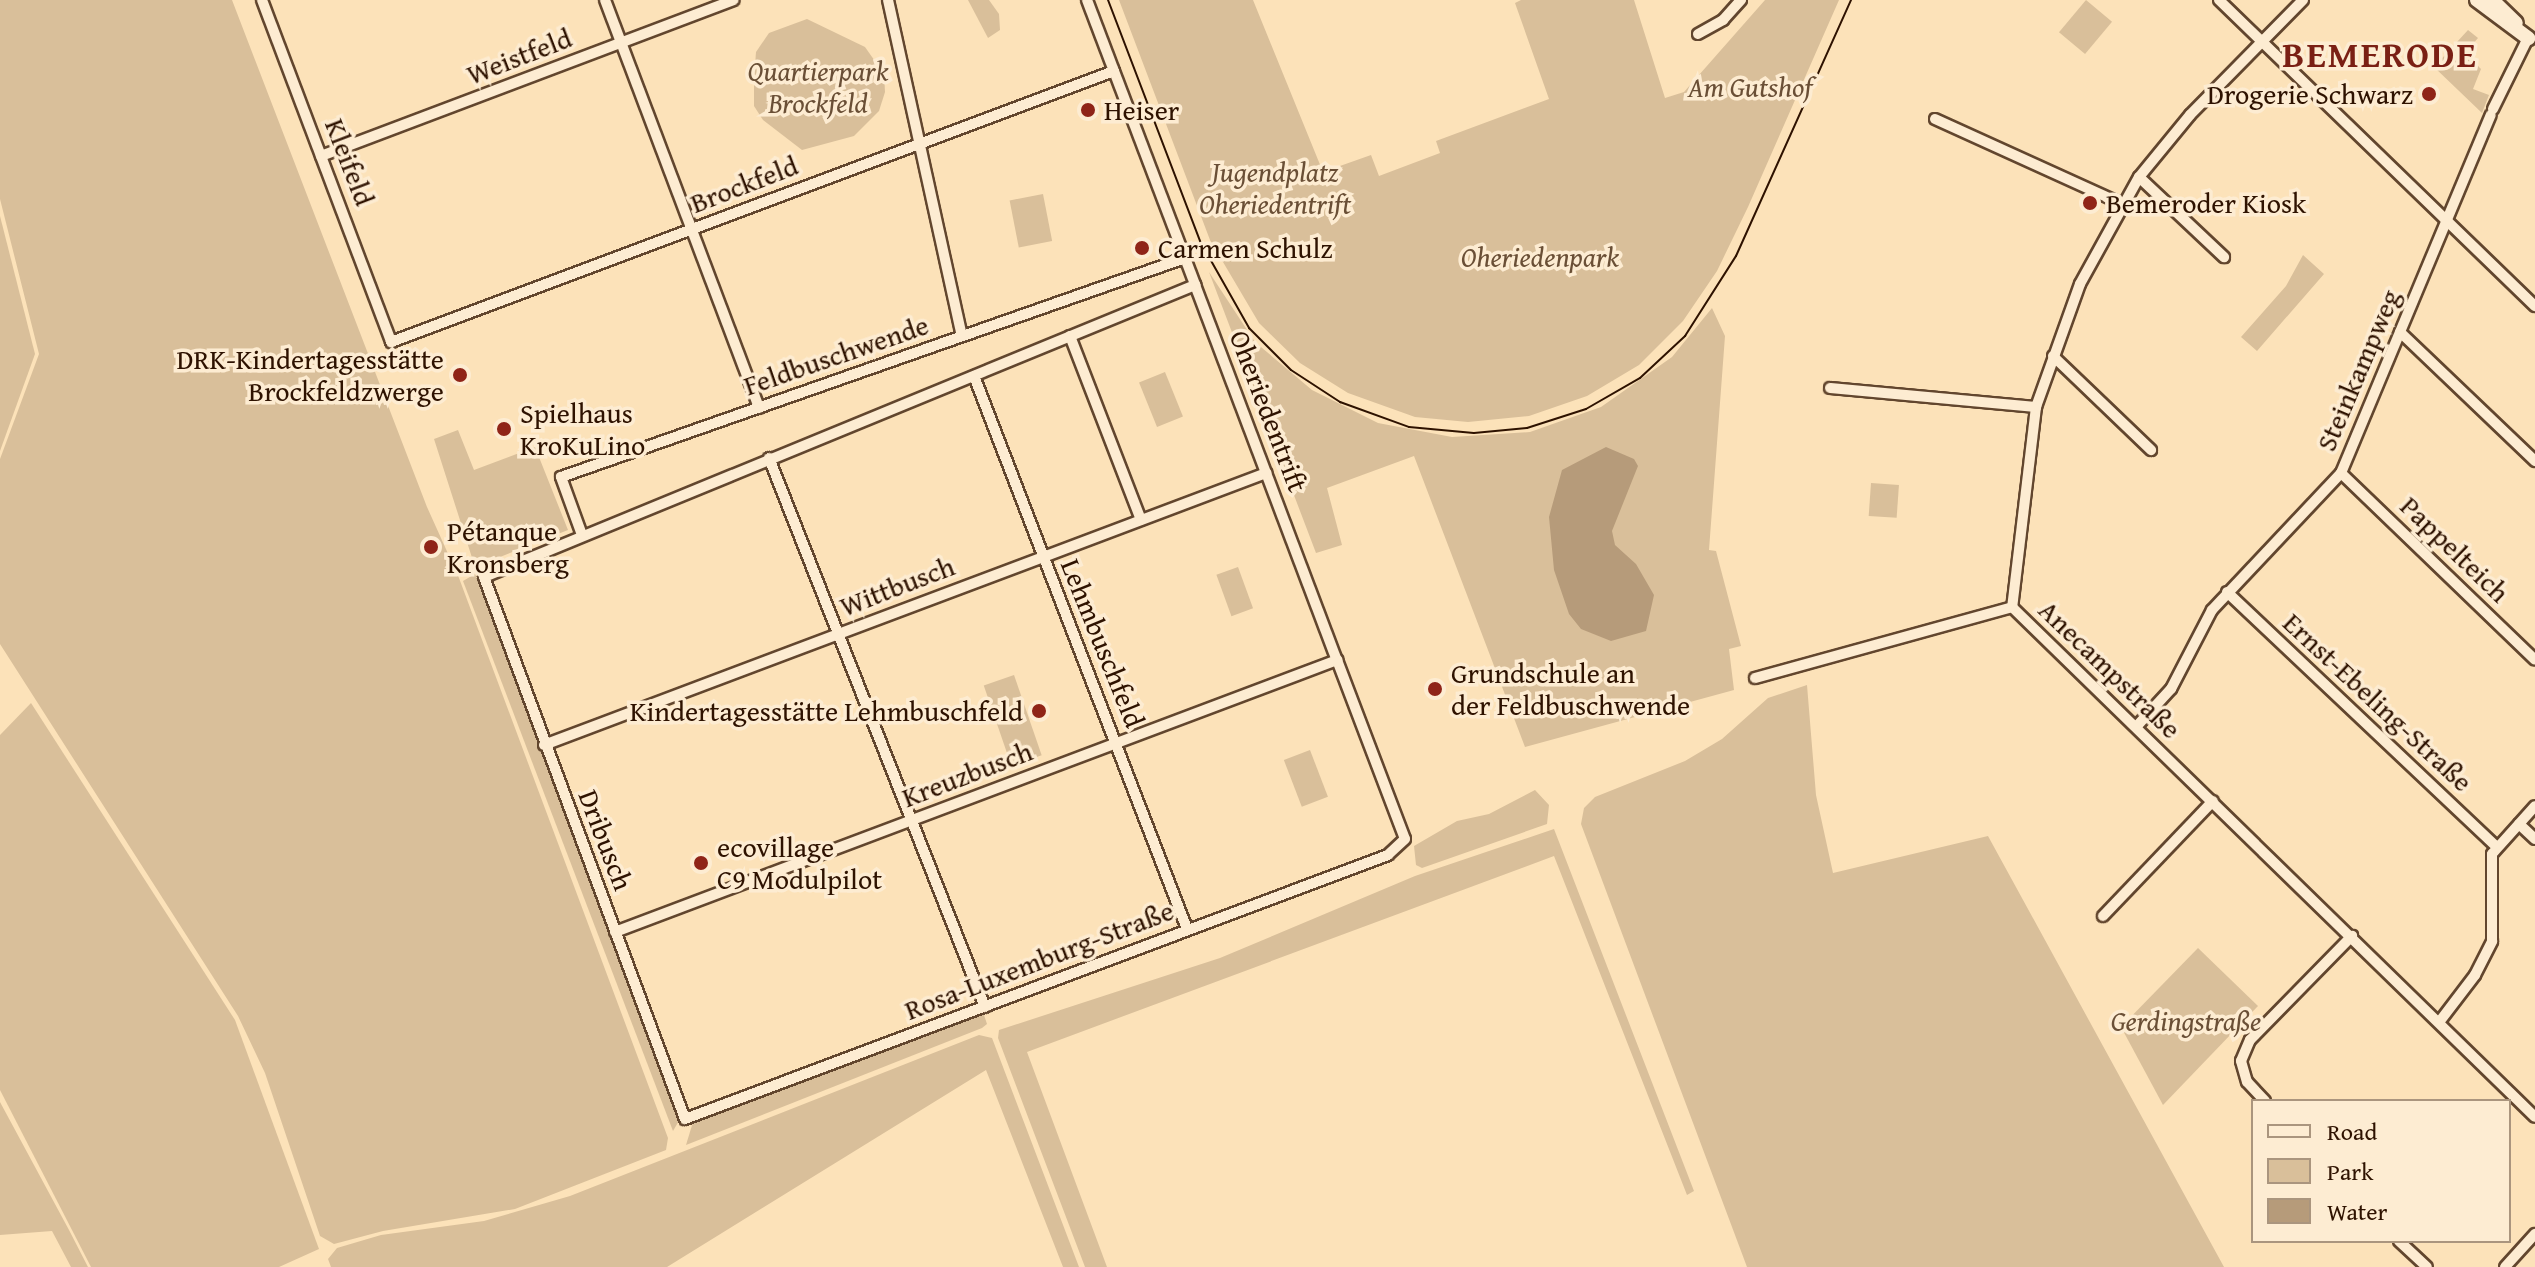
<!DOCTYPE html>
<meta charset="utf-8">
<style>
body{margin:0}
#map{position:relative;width:2535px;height:1267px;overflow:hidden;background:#fce2b9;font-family:"Gentium Book Plus",serif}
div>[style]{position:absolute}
.green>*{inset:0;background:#d9bf9a;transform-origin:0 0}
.water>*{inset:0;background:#b69b7a}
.roads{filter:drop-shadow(2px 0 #62462e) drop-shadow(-2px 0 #62462e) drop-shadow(0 2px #62462e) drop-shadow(0 -2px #62462e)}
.street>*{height:10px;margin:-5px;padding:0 5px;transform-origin:5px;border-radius:5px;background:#fdecd2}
.secondary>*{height:14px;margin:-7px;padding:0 7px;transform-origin:7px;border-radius:7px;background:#fdecd2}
.tram>*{height:2px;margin:-1px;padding:0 1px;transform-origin:1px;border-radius:1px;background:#2e1200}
.dots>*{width:22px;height:22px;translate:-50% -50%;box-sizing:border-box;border:4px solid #fdecd2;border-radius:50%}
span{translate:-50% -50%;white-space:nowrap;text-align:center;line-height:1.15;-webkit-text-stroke:7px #fdecd2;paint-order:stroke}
.street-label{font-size:28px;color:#2e1200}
.park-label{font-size:28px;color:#6a4f36;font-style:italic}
.poi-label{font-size:28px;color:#2e1200}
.right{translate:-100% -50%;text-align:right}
.left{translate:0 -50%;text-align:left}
.district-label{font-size:36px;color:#7a1f14;font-weight:700;letter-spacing:2px}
.legend{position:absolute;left:2251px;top:1099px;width:260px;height:144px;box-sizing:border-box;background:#fdecd2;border:2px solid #aa957e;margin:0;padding:10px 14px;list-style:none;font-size:24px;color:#2e1200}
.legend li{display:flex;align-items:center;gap:16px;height:40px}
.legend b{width:40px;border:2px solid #aa957e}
</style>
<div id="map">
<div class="green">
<div style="clip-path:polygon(0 0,232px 0,427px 507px,459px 578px,668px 1138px,666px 1150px,515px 1209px,383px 1231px,334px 1244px,320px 1236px,265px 1073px,238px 1016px,0 644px,0 459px,39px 354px,0 199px)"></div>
<div style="clip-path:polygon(968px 0,989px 0,999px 14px,1000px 30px,988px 38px)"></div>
<div style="clip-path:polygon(1119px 0,1253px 0,1323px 172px,1371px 155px,1379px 176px,1440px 153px,1436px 141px,1549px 99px,1515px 3px,1521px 0,1634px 0,1665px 98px,1684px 92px,1765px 0,1839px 0,1748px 207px,1717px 271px,1683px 321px,1639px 365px,1587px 396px,1529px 416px,1468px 422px,1415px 417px,1348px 393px,1300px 363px,1259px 323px,1210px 240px)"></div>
<div style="left:2086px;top:0;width:34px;height:42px;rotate:40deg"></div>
<div style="clip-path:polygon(807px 19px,865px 47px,884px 74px,885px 92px,879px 111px,854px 136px,802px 150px,763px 120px,754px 106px,754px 79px,756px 52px,769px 33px)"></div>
<div style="clip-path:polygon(2468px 30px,2478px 38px,2465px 53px,2481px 69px,2473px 89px,2489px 95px,2482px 113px,2434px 67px)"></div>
<div style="left:1043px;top:194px;width:48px;height:34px;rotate:79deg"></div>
<div style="clip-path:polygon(0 216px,35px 354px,0 451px)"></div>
<div style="clip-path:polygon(2303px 255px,2324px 274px,2257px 351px,2241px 337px,2286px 286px)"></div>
<div style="clip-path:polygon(1209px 272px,1255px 342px,1312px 390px,1378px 423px,1452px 437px,1530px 432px,1601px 407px,1672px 357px,1712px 308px,1725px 336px,1709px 550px,1716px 551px,1741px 646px,1729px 649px,1734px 690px,1525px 747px,1414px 456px,1327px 488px,1342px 545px,1316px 553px)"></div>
<div style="left:1165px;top:372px;width:48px;height:28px;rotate:68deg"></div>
<div style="clip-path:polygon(458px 430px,474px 470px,535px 447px,568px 530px,475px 567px,434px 439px)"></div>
<div style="left:1871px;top:483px;width:28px;height:33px;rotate:4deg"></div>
<div style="left:1238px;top:567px;width:44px;height:23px;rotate:70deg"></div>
<div style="clip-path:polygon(475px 574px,680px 1119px,673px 1131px,463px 581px)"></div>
<div style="left:1014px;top:675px;width:85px;height:32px;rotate:71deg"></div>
<div style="clip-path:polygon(1807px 685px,1816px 795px,1833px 873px,1988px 836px,2224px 1267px,1747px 1267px,1581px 824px,1584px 808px,1595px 797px,1685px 761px,1722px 739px,1768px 698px)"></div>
<div style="clip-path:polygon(31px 703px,235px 1020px,319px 1249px,279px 1267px,91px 1267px,0 1090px,0 735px)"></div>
<div style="left:1310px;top:750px;width:50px;height:28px;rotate:69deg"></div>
<div style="clip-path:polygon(1535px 790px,1549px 805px,1547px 824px,1422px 868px,1416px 865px,1414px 846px,1457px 821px,1489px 814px)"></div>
<div style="clip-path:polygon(1554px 829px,1694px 1191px,1687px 1195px,1554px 856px,1027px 1052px,1107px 1267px,1085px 1267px,998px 1038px,999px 1030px,1220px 958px,1415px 876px)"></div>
<div style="clip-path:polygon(2198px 948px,2258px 1006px,2163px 1105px,2121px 1027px)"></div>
<div style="clip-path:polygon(983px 1012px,987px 1024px,982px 1028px,686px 1145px,693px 1122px)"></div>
<div style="clip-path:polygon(979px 1035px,992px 1038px,1079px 1267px,1063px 1267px,986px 1070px,667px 1267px,331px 1267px,328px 1259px,337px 1248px,381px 1235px,484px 1221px,570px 1196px)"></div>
<div style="clip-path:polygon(0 1102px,69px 1230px,88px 1267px,71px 1267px,52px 1231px,0 1235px)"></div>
</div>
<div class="water">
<div style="clip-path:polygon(1606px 447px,1634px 459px,1638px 466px,1612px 531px,1615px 545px,1636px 564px,1654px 595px,1646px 631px,1611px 641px,1581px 629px,1569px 614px,1554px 570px,1549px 517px,1562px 470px)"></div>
</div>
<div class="roads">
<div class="street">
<div style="left:262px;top:0;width:366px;rotate:69.3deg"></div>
<div style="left:391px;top:342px;width:772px;rotate:-20.55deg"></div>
<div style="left:605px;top:0;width:436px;rotate:69.3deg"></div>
<div style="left:888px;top:0;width:344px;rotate:77.6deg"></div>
<div style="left:1087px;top:0;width:305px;rotate:69.2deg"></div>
<div style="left:1195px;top:285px;width:401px;rotate:69.3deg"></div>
<div style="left:1337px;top:660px;width:191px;rotate:69.2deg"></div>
<div style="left:1405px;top:839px;width:23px;rotate:137deg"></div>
<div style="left:1388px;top:855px;width:751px;rotate:159.42deg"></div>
<div style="left:685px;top:1119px;width:578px;rotate:-110.35deg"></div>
<div style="left:484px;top:577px;width:769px;rotate:-22.33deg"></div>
<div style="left:2219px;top:0;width:440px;rotate:44.1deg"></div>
<div style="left:2303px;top:0;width:161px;rotate:134.5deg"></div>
<div style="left:2190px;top:115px;width:80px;rotate:129.4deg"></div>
<div style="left:2139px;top:177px;width:122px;rotate:118.9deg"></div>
<div style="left:2080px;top:284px;width:131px;rotate:109.7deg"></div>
<div style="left:2036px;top:407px;width:201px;rotate:96.8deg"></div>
<div style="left:2012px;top:607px;width:730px;rotate:44.28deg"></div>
<div style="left:1698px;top:34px;width:29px;rotate:-29deg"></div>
<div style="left:1723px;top:20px;width:27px;rotate:-48deg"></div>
<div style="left:2493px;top:109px;width:79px;rotate:-63.8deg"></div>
<div style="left:1935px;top:119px;width:205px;rotate:24.4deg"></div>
<div style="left:321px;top:156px;width:441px;rotate:-20.7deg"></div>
<div style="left:2139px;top:177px;width:117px;rotate:43.3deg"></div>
<div style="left:2400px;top:332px;width:187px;rotate:43.7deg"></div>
<div style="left:1070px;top:336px;width:197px;rotate:68.9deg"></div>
<div style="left:2053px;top:356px;width:136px;rotate:43.8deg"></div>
<div style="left:974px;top:376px;width:593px;rotate:68.93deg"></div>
<div style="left:1830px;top:388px;width:207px;rotate:5.3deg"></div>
<div style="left:769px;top:458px;width:590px;rotate:68.52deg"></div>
<div style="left:2341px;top:473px;width:269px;rotate:43.9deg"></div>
<div style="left:582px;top:535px;width:62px;rotate:-109.9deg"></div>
<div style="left:561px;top:477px;width:661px;rotate:-19.34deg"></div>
<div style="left:2227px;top:592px;width:370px;rotate:43.4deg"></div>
<div style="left:1755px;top:678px;width:267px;rotate:-15.4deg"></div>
<div style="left:2136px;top:727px;width:52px;rotate:-47.4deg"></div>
<div style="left:2171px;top:689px;width:89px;rotate:-62.6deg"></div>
<div style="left:2212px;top:610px;width:188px;rotate:-46.7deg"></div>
<div style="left:2341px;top:473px;width:388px;rotate:-67.3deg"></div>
<div style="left:544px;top:745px;width:772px;rotate:-20.64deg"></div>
<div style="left:2519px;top:824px;width:22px;rotate:43deg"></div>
<div style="left:2103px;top:916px;width:159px;rotate:-46.3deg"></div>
<div style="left:615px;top:932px;width:772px;rotate:-20.64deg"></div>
<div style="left:2440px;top:1021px;width:58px;rotate:-52.7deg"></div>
<div style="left:2475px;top:975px;width:38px;rotate:-63deg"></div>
<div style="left:2492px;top:941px;width:87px;rotate:-90deg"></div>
<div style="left:2492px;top:854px;width:64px;rotate:-48.1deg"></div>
<div style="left:2265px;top:1101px;width:26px;rotate:-133deg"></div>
<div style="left:2247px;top:1082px;width:22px;rotate:-106deg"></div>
<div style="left:2241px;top:1061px;width:23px;rotate:-67deg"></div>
<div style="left:2250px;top:1040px;width:146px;rotate:-45.6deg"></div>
<div style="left:2399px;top:1241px;width:38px;rotate:43deg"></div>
<div style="left:2505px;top:1267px;width:45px;rotate:-47.7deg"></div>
</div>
<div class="secondary">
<div style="left:2477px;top:0;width:64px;rotate:36.7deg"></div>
<div style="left:2492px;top:0;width:33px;rotate:44deg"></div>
</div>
</div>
<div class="tram">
<div style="left:1108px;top:0;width:260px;rotate:69.1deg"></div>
<div style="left:1201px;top:243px;width:98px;rotate:60.5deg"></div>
<div style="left:1249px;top:328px;width:59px;rotate:45deg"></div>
<div style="left:1291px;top:370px;width:59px;rotate:33.1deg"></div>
<div style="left:1340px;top:402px;width:73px;rotate:19.9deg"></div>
<div style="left:1409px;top:427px;width:65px;rotate:5.3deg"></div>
<div style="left:1474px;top:433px;width:53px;rotate:-5.4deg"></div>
<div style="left:1527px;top:428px;width:62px;rotate:-17.9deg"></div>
<div style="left:1586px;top:409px;width:62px;rotate:-29.9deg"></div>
<div style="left:1640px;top:378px;width:62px;rotate:-43deg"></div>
<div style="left:1685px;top:336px;width:95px;rotate:-57.5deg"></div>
<div style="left:1736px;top:256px;width:281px;rotate:-65.8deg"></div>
</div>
<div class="dots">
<div style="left:2429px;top:94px;background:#8f2418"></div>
<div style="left:1088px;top:110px;background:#8f2418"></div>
<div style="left:2090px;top:203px;background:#8f2418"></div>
<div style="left:1142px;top:248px;background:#8f2418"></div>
<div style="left:460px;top:375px;background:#8f2418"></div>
<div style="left:504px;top:429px;background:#8f2418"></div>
<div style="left:431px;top:547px;background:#8f2418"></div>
<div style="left:1435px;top:689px;background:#8f2418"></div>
<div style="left:1039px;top:711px;background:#8f2418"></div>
<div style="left:701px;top:863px;background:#8f2418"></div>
</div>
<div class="street-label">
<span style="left:519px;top:56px;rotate:-21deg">Weistfeld</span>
<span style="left:350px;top:162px;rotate:69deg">Kleifeld</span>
<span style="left:744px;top:184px;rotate:-21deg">Brockfeld</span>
<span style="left:836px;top:355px;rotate:-19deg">Feldbuschwende</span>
<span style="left:2358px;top:370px;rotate:-67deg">Steinkampweg</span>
<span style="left:1269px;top:411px;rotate:69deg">Oheriedentrift</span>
<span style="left:2455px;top:549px;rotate:44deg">Pappelteich</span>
<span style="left:897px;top:586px;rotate:-21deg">Wittbusch</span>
<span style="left:1103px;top:643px;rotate:68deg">Lehmbuschfeld</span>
<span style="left:2110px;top:669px;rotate:44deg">Anecampstraße</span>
<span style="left:2378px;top:702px;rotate:43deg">Ernst-Ebeling-Straße</span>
<span style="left:967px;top:774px;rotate:-21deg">Kreuzbusch</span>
<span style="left:606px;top:840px;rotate:69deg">Dribusch</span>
<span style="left:1039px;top:960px;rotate:-21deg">Rosa-Luxemburg-Straße</span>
</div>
<div class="park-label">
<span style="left:818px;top:87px">Quartierpark<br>Brockfeld</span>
<span style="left:1750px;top:87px">Am Gutshof</span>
<span style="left:1275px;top:188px">Jugendplatz<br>Oheriedentrift</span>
<span style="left:1540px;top:257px">Oheriedenpark</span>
<span style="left:2186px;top:1021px">Gerdingstraße</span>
</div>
<div class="poi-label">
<span class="right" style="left:2413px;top:94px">Drogerie Schwarz</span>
<span class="left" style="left:1104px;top:110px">Heiser</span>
<span class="left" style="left:2106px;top:203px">Bemeroder Kiosk</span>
<span class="left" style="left:1158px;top:248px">Carmen Schulz</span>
<span class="right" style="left:444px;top:375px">DRK-Kindertagesstätte<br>Brockfeldzwerge</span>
<span class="left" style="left:520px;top:429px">Spielhaus<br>KroKuLino</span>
<span class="left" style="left:447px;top:547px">Pétanque<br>Kronsberg</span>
<span class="left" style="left:1451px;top:689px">Grundschule an<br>der Feldbuschwende</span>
<span class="right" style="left:1023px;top:711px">Kindertagesstätte Lehmbuschfeld</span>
<span class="left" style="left:717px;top:863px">ecovillage<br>C9 Modulpilot</span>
</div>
<div class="district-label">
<span style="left:2380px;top:54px">BEMERODE</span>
</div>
<ul class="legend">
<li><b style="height:10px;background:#fdecd2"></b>Road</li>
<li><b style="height:22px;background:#d9bf9a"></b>Park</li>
<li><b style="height:22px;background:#b69b7a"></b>Water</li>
</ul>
</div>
